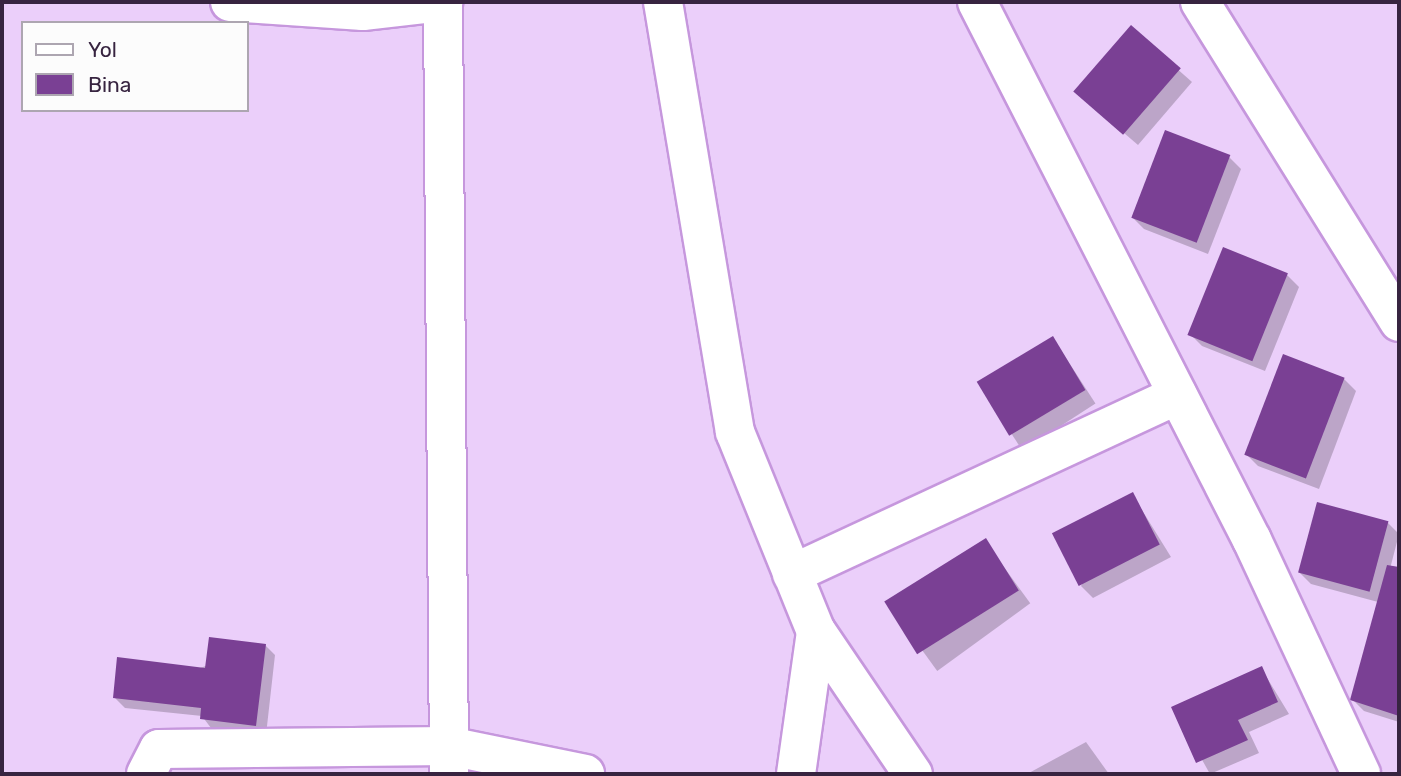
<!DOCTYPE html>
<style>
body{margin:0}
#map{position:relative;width:1401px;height:776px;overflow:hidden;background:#ebcffa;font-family:Rubik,sans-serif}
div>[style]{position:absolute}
.shadow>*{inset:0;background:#0003;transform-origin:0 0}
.building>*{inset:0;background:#7a4094;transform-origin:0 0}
.roads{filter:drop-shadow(2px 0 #c697dd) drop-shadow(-2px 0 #c697dd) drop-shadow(0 2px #c697dd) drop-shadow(0 -2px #c697dd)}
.minor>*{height:38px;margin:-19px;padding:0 19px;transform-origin:19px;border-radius:19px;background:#fff}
.major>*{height:38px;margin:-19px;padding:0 19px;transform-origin:19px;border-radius:19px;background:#fff}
span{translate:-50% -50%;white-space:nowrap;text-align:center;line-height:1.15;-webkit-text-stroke:7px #fcfcfc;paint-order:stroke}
.frame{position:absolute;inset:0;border:4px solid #372440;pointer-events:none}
.legend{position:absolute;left:21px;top:21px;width:228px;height:91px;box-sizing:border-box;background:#fcfcfc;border:2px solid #ada6b1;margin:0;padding:9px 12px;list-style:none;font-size:21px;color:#372440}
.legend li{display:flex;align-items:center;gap:14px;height:35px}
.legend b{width:35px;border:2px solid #ada6b1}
</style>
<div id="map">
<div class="shadow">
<div style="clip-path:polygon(1131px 28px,1192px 82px,1138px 145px,1089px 103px)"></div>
<div style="clip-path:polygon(1166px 133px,1229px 157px,1241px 169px,1208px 254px,1144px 229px,1132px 217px)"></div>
<div style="clip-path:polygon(1287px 275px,1299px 287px,1265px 371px,1202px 346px,1190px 334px)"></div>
<div style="left:1053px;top:338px;width:78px;height:87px;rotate:57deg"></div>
<div style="clip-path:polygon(1344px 379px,1356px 391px,1319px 489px,1258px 466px,1246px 454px)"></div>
<div style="clip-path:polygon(1132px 494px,1171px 557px,1093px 598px,1081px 586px)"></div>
<div style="clip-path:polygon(1388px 523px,1399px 534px,1383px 596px,1399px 600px,1399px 722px,1364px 711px,1352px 699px,1378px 602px,1311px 584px,1299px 572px)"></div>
<div style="left:985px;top:541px;width:77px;height:115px;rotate:54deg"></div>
<div style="clip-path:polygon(265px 645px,275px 655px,266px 735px,211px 728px,202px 716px,125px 708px,115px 698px)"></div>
<div style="clip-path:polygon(1261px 668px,1289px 714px,1249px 732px,1259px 753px,1210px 774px,1173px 708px)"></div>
<div style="clip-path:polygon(1086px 742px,1109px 774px,1027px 774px)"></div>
</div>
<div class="building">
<div style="left:1131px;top:25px;width:66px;height:88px;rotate:41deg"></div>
<div style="left:1165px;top:130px;width:70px;height:94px;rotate:21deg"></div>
<div style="left:1223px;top:247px;width:70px;height:95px;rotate:22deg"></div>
<div style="left:1053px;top:336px;width:63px;height:89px;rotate:59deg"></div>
<div style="left:1283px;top:354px;width:66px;height:108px;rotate:21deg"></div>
<div style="left:1133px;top:492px;width:59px;height:91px;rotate:63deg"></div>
<div style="left:1317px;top:502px;width:74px;height:73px;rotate:15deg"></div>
<div style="left:986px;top:538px;width:62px;height:120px;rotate:58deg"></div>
<div style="clip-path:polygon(1387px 565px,1399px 567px,1399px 716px,1350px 700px)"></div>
<div style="clip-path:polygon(209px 637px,266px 644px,256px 726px,200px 719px,201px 708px,113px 698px,117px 657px,205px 668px)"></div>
<div style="clip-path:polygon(1262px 666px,1278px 702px,1238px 720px,1248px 740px,1196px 763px,1171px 707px)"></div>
</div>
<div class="roads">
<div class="minor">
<div style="left:443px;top:2px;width:772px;rotate:89.55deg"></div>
<div style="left:663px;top:2px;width:436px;rotate:80.5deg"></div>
<div style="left:735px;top:432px;width:215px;rotate:67.9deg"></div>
<div style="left:816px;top:631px;width:173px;rotate:55.9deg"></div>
<div style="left:977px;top:2px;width:604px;rotate:62.93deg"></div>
<div style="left:1252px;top:540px;width:258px;rotate:65deg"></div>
<div style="left:1200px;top:2px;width:377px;rotate:58.1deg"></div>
<div style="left:792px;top:574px;width:425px;rotate:-24.9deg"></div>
<div style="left:146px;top:774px;width:28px;rotate:-63deg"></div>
<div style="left:159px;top:749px;width:290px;rotate:-0.6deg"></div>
<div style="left:449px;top:746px;width:139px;rotate:11.6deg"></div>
<div style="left:796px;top:774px;width:144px;rotate:-82deg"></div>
</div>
<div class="major">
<div style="left:230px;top:2px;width:133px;rotate:3.9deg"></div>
<div style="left:363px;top:11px;width:81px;rotate:-6.4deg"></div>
</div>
</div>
<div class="frame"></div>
<ul class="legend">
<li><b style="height:9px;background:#fff"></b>Yol</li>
<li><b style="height:19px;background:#7a4094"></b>Bina</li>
</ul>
</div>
